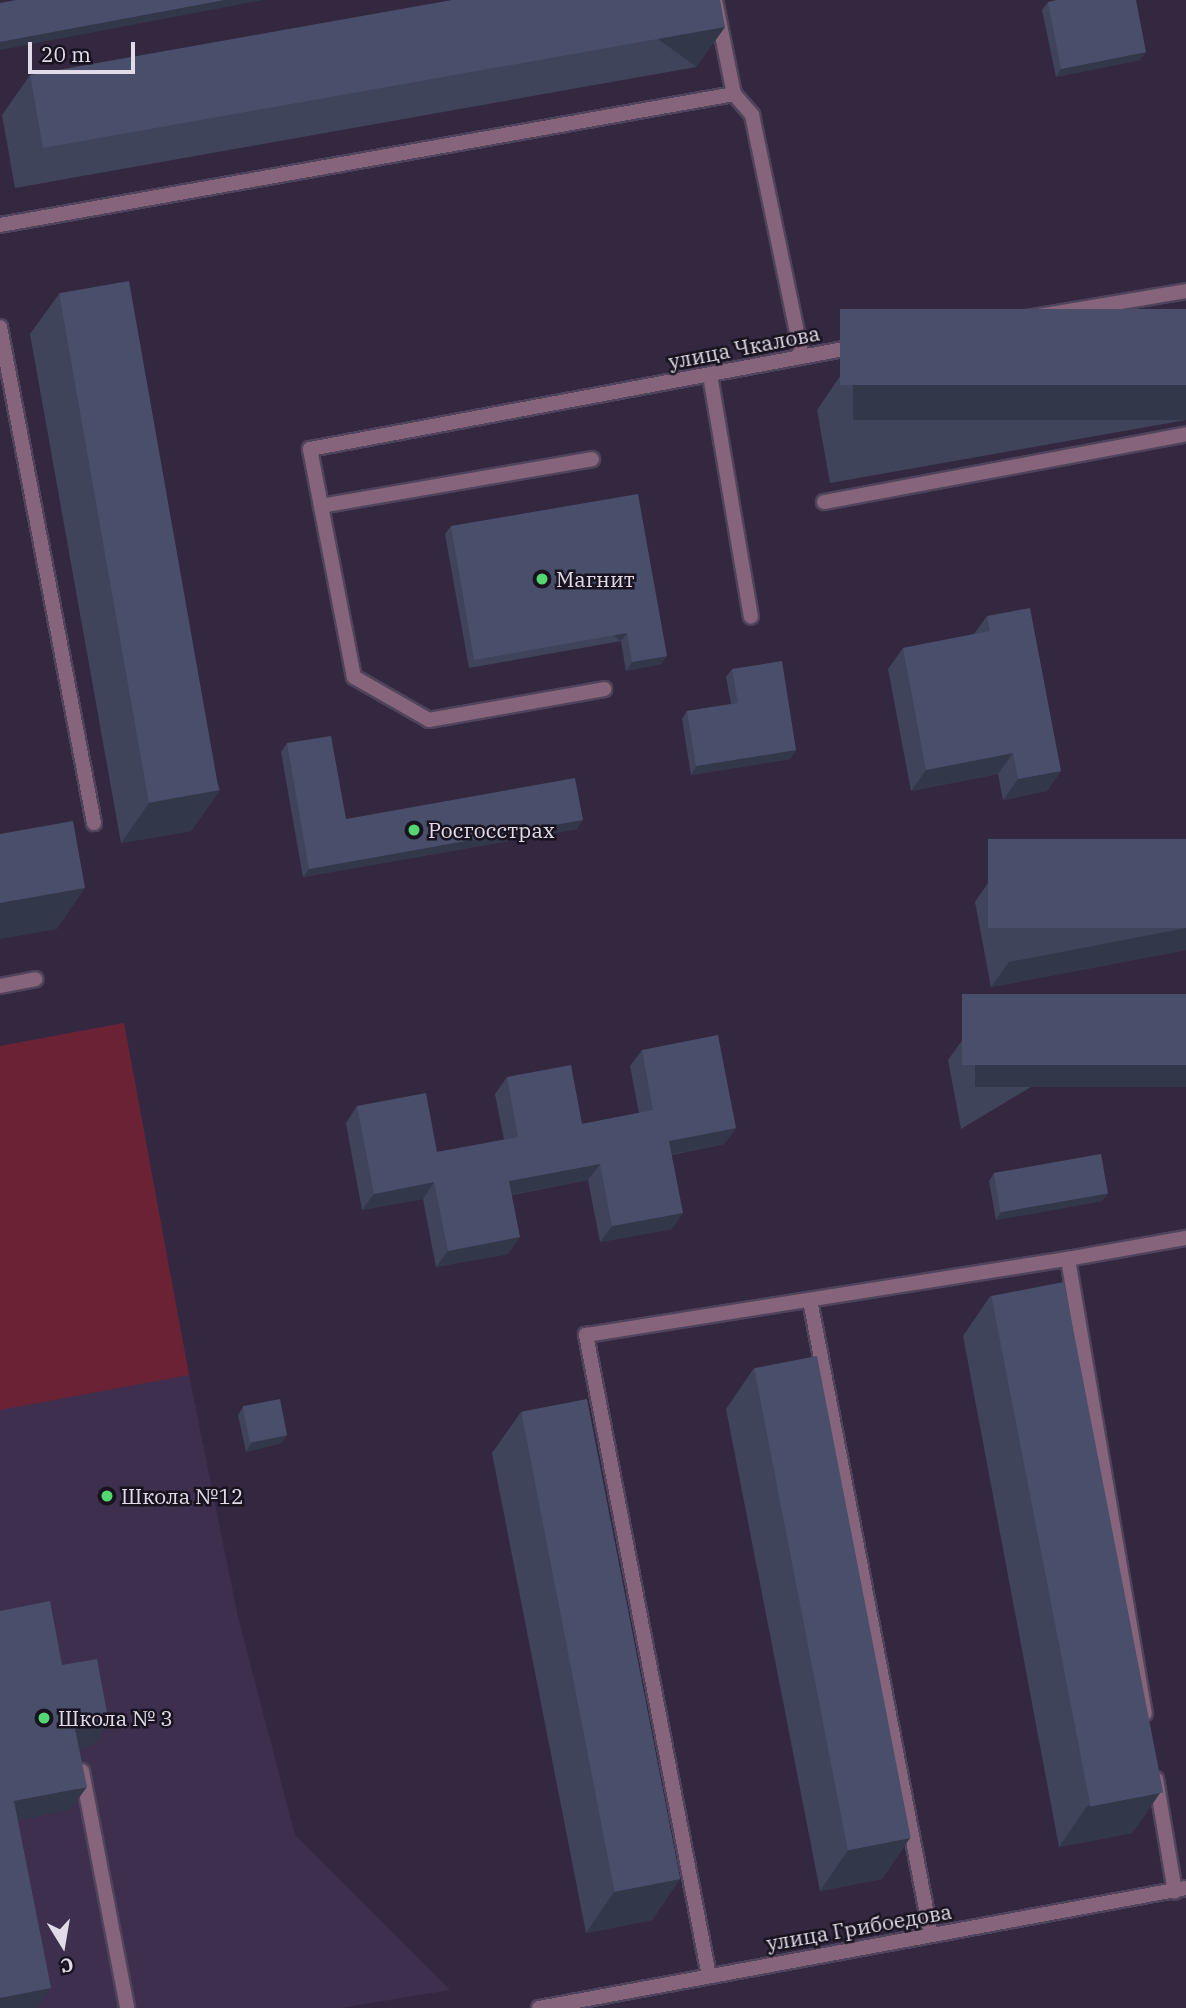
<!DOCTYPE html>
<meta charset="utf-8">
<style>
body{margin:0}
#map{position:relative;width:1186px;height:2008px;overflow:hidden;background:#332840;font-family:"IBM Plex Serif",serif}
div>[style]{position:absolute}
.built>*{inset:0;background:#3e2f4e}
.green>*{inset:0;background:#6c2235}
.roads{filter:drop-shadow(2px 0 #4f445b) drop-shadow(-2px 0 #4f445b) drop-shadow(0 2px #4f445b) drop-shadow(0 -2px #4f445b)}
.lane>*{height:14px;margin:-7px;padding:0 7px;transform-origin:7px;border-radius:7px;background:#86657c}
.street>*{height:14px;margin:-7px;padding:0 7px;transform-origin:7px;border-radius:7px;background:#86657c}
.wall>*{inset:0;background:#3f445b}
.shaded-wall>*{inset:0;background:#33374a;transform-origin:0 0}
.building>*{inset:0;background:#494f6a;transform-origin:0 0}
.dots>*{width:19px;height:19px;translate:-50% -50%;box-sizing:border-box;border:4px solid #18131e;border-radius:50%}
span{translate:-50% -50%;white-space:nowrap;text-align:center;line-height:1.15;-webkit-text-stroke:5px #18131e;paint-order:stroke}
.street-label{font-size:21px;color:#e0dae9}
.poi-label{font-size:21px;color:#e0dae9}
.left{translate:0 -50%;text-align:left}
.north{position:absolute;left:28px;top:1910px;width:70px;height:70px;-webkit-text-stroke:5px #18131e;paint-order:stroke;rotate:169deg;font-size:19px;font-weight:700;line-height:28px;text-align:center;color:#e0dae9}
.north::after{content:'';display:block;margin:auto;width:24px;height:32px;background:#e0dae9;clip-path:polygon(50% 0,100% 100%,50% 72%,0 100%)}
.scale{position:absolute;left:28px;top:42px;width:107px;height:32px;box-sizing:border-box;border:4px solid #e0dae9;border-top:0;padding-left:9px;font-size:21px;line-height:24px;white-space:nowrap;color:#e0dae9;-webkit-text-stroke:5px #18131e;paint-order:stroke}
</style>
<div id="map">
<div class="built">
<div style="clip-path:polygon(124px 1023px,189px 1375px,238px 1617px,295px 1835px,450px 1990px,341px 2008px,0 2008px,0 1046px)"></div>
</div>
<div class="green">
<div style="clip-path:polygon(124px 1023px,189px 1375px,0 1410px,0 1046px)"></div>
</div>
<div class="roads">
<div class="lane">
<div style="left:715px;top:0;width:96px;rotate:78.6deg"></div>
<div style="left:734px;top:94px;width:28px;rotate:49deg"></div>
<div style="left:752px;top:115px;width:247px;rotate:78.3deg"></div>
<div style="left:0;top:225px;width:746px;rotate:-10.12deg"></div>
<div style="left:0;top:327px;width:505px;rotate:79.27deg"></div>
<div style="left:710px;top:375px;width:245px;rotate:80.4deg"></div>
<div style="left:310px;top:449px;width:232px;rotate:79.1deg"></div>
<div style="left:354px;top:677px;width:86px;rotate:29.8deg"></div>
<div style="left:429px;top:720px;width:178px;rotate:-10deg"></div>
<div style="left:824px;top:502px;width:368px;rotate:-10.6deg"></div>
<div style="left:321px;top:506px;width:275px;rotate:-9.8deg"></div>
<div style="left:0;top:986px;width:36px;rotate:-11deg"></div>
<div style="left:1068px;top:1259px;width:461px;rotate:80.4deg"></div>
<div style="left:810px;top:1300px;width:646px;rotate:79.21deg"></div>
<div style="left:82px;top:1771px;width:241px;rotate:79.2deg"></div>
<div style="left:1156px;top:1779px;width:114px;rotate:80.4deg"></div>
<div style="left:709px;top:1976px;width:653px;rotate:-100.86deg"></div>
<div style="left:586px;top:1335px;width:488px;rotate:-9deg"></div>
<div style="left:1068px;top:1259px;width:120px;rotate:-10.1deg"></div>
</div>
<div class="street">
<div style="left:310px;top:449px;width:548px;rotate:-10.61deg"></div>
<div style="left:849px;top:348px;width:342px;rotate:-9.6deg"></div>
<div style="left:539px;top:2008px;width:658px;rotate:-10.51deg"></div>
</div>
</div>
<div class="wall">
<div style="clip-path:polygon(1048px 2px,1146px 52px,1140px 60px,1056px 77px,1042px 10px)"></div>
<div style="clip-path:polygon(725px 27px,696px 67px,15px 188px,2px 115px,30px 75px)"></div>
<div style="clip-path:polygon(59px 294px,220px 790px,191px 831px,121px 843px,30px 334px)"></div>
<div style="clip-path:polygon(1186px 309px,1186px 420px,830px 483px,817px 410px,845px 369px)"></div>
<div style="clip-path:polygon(451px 526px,667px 656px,661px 664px,626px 671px,621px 641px,469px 668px,445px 534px)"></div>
<div style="clip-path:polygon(987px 616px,1061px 771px,1047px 791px,1003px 800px,998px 774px,911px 791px,888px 669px,903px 648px,974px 634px)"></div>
<div style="clip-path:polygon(732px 669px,796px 750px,790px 759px,691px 775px,682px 719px,687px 711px,731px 704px,726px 677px)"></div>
<div style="clip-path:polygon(287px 743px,346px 819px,577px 829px,303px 877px,281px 752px)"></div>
<div style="clip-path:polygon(1186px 839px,1186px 950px,991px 987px,975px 902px,992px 877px)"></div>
<div style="clip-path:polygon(1186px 994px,961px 1129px,948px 1060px,966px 1035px)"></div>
<div style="clip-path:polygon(642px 1050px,736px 1128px,724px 1144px,672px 1155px,672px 1229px,600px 1242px,588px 1180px,512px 1195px,508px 1254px,436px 1267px,423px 1199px,362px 1210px,346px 1123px,357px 1106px,437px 1152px,504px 1140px,495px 1094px,507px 1077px,582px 1124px,639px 1113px,630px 1066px)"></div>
<div style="clip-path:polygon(994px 1173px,1108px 1193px,1102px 1201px,996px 1220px,989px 1181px)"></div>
<div style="clip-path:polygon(991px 1295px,1160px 1793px,1132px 1833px,1059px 1847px,963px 1336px)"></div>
<div style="clip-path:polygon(754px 1368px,910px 1838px,882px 1879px,820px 1891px,726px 1409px)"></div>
<div style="clip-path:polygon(243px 1407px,287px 1435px,281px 1443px,246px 1452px,238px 1415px)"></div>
<div style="clip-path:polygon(521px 1412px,680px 1879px,652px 1920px,586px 1933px,492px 1453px)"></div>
</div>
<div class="shaded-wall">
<div style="clip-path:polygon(225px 0,263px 0,0 50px,0 42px)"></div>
<div style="left:725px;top:27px;width:49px;height:693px;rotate:126deg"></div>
<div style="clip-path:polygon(1146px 52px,1140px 60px,1056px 77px,1061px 69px)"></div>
<div style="left:1186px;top:385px;width:35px;height:333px;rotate:90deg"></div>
<div style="left:627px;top:633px;width:10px;height:155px;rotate:127deg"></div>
<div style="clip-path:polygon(667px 656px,661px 664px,626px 671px,632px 662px)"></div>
<div style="clip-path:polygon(796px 750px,790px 759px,691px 775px,696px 766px)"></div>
<div style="clip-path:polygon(1013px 753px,998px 774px,911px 791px,926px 770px)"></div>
<div style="clip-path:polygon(1061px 771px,1047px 791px,1003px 800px,1018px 779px)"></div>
<div style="clip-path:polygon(220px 790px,191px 831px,121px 843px,149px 803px)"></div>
<div style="clip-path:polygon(583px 820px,577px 829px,303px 877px,309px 869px)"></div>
<div style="clip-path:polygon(85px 888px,57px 929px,0 939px,0 903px)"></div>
<div style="clip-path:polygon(1186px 928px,1186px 950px,991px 987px,1009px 962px)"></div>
<div style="left:1186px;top:1065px;width:22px;height:211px;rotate:90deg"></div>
<div style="clip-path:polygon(736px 1128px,724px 1144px,658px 1157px,669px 1141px)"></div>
<div style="clip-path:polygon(600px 1164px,588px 1180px,498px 1197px,509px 1181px)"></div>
<div style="clip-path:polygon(434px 1182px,423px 1199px,362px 1210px,374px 1194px)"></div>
<div style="clip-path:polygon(1108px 1193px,1102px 1201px,996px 1220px,1001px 1212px)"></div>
<div style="clip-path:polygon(683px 1213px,672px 1229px,600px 1242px,612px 1226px)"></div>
<div style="clip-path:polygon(520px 1237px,508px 1254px,436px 1267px,448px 1251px)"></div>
<div style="clip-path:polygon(287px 1435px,281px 1443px,246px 1452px,251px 1443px)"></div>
<div style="clip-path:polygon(109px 1723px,93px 1746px,59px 1753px,75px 1729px)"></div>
<div style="clip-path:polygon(87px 1787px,70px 1810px,0 1824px,14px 1801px)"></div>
<div style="clip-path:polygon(1160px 1793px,1132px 1833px,1059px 1847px,1087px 1806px)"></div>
<div style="clip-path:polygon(910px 1838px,882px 1879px,820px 1891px,848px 1850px)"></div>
<div style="clip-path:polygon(680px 1879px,652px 1920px,586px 1933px,614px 1892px)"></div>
<div style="clip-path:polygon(51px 1988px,37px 2008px,0 2008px,0 1998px)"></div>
</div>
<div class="building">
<div style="clip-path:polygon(16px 0,225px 0,0 42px,0 3px)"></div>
<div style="clip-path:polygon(452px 0,720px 0,725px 27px,43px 148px,30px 75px)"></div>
<div style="clip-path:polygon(1057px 0,1136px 0,1146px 52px,1061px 69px,1048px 2px)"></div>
<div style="left:129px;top:281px;width:517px;height:71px;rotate:80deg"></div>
<div style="left:1186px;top:309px;width:76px;height:346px;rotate:90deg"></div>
<div style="clip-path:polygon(638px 494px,667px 656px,632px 662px,627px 633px,474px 660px,451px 526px)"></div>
<div style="clip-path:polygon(1030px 608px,1061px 771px,1018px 779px,1013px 753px,926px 770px,903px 648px,990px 631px,987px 616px)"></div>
<div style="clip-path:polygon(782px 661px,796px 750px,696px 766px,687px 711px,738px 703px,732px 669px)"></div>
<div style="clip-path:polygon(331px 736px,346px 819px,575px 778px,583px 820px,309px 869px,287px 743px)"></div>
<div style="clip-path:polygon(73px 821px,85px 888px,0 903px,0 834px)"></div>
<div style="left:1186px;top:839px;width:89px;height:198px;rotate:90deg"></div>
<div style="left:1186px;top:994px;width:71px;height:224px;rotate:90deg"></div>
<div style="clip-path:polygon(718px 1035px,736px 1128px,669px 1141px,683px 1213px,612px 1226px,600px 1164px,509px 1181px,520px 1237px,448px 1251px,434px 1182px,374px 1194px,357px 1106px,426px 1093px,437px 1152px,518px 1137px,507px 1077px,571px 1065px,582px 1124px,653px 1110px,642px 1050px)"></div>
<div style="left:1101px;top:1154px;width:40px;height:109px;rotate:80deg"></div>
<div style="left:1064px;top:1282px;width:520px;height:74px;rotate:79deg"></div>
<div style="left:817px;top:1356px;width:491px;height:64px;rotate:79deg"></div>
<div style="left:280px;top:1399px;width:37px;height:38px;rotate:79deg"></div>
<div style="left:587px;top:1399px;width:489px;height:67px;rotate:79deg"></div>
<div style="clip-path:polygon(50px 1601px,62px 1665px,97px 1659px,109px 1723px,75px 1729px,87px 1787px,14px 1801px,51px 1988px,0 1998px,0 1611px)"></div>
</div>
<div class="dots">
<div style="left:542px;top:579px;background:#54d672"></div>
<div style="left:414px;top:830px;background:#54d672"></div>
<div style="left:107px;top:1496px;background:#54d672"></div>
<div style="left:44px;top:1718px;background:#54d672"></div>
</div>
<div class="street-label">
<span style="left:744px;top:347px;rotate:-11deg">улица Чкалова</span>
<span style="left:859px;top:1927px;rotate:-10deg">улица Грибоедова</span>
</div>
<div class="poi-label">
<span class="left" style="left:556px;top:579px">Магнит</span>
<span class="left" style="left:428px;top:830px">Росгосстрах</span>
<span class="left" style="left:121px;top:1496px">Школа №12</span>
<span class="left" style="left:58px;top:1718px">Школа № 3</span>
</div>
<div class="north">С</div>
<div class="scale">20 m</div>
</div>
